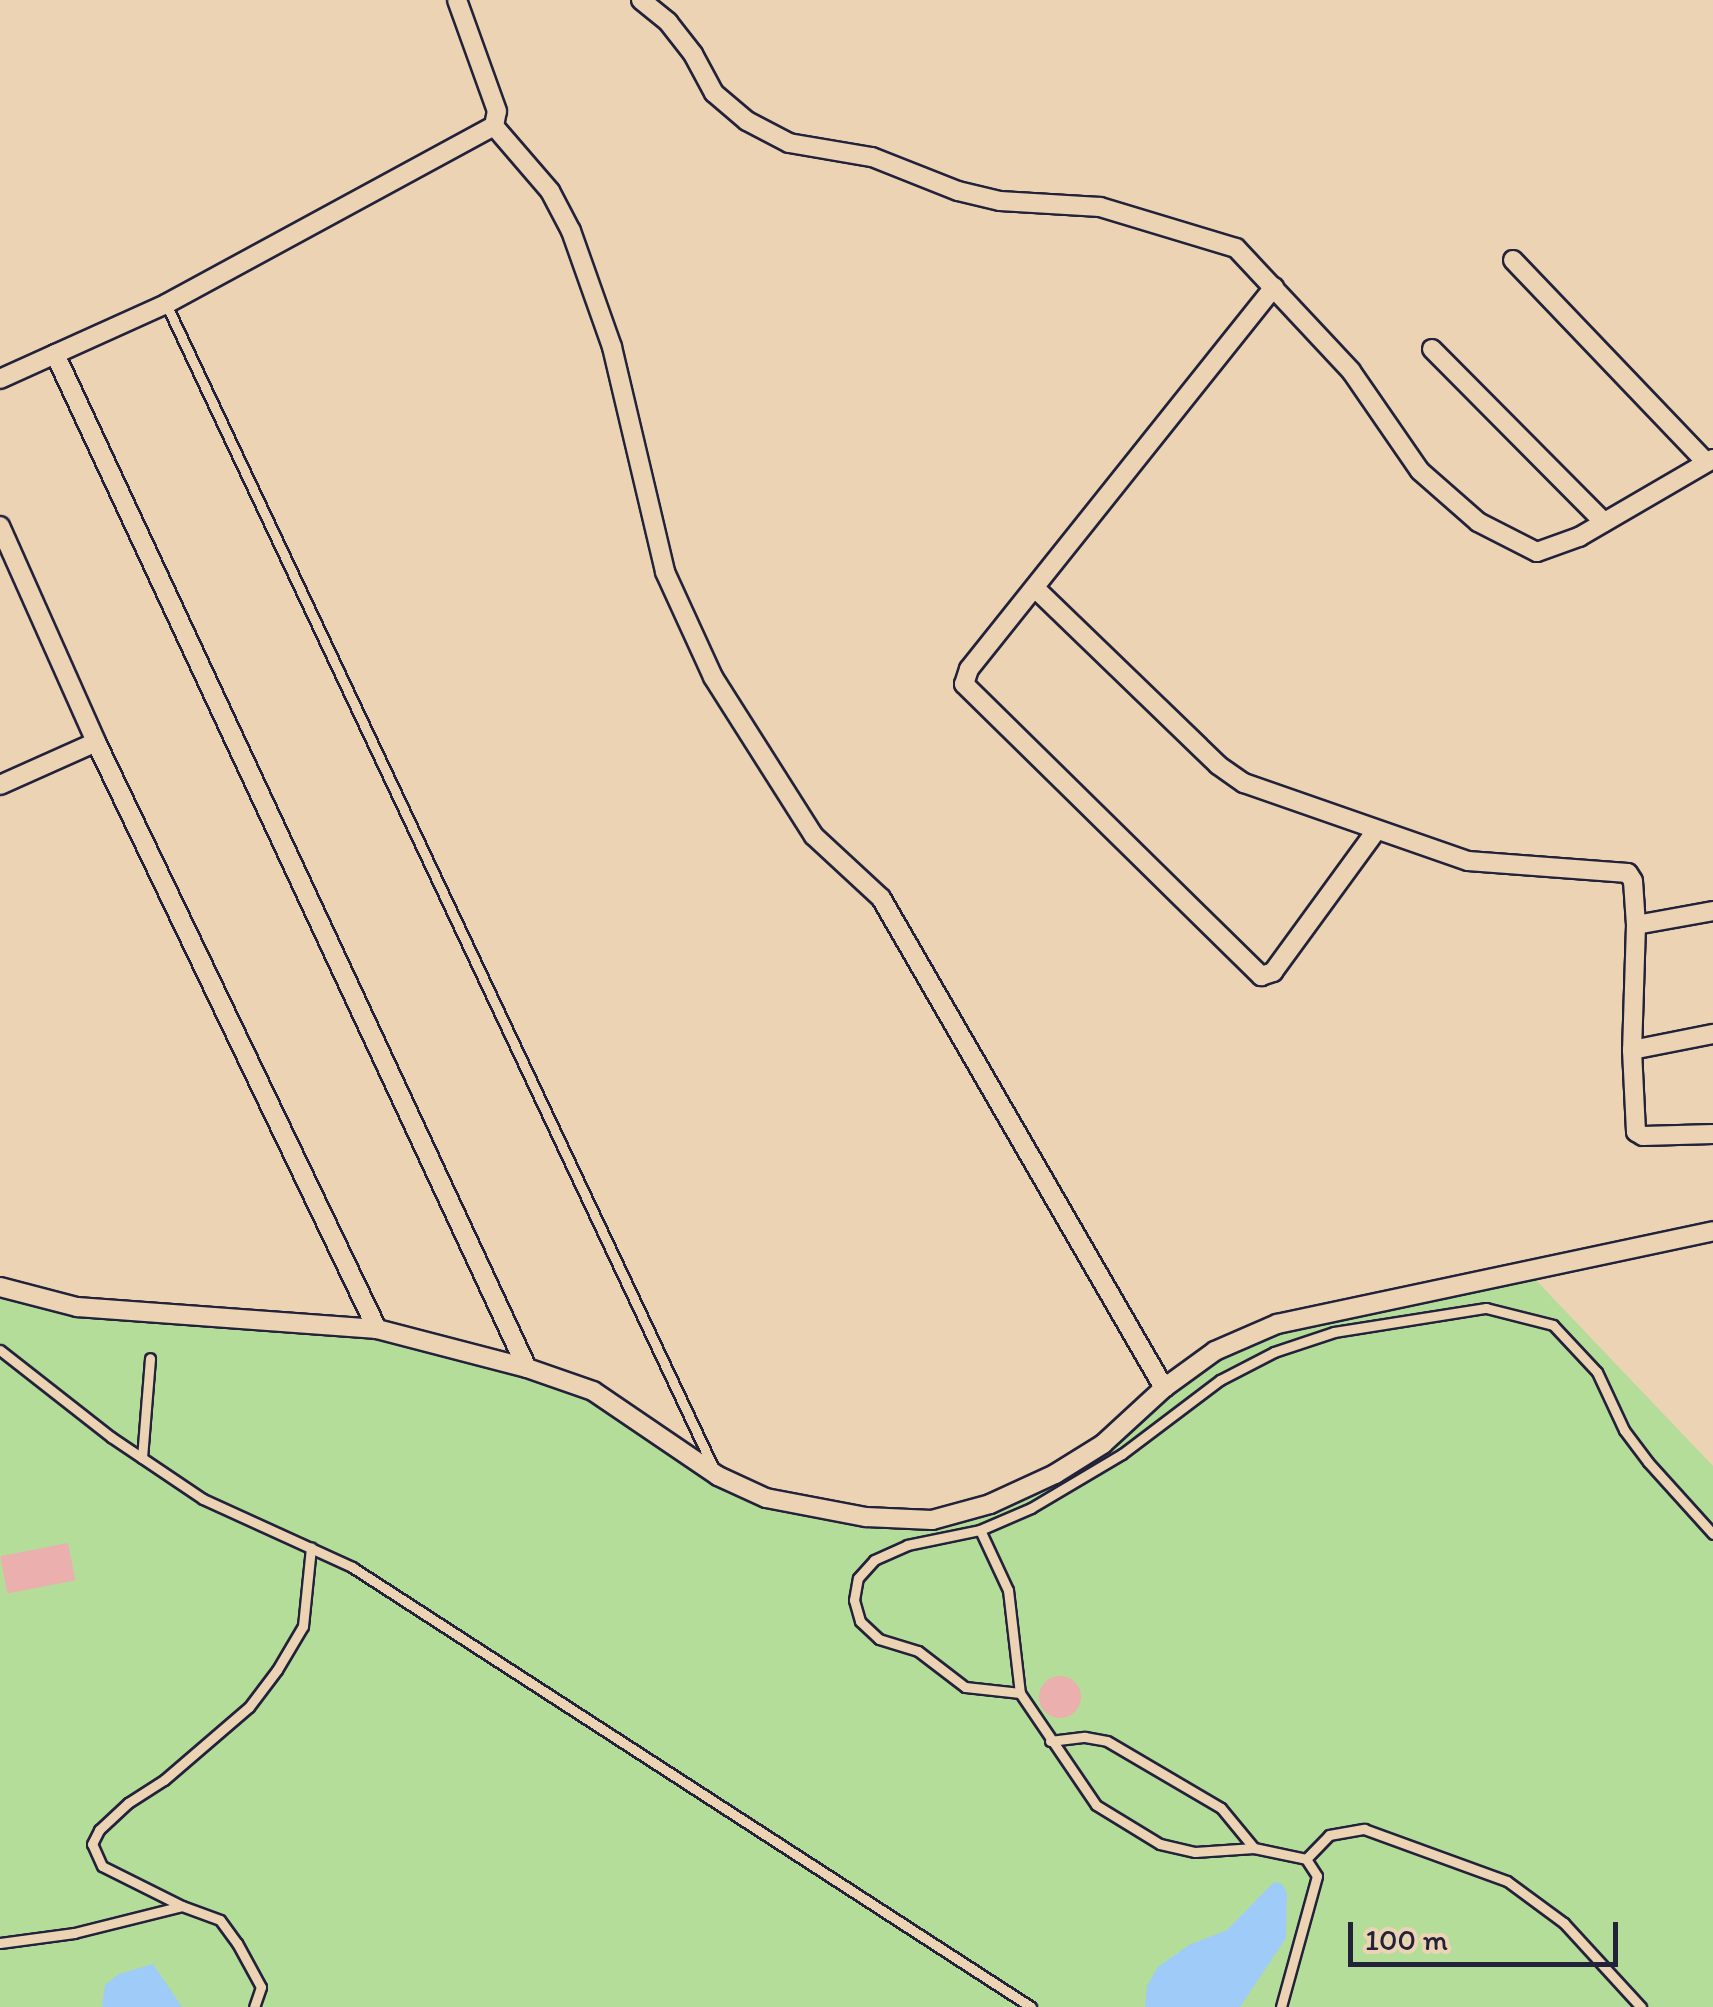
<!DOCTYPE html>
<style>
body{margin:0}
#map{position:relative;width:1713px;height:2007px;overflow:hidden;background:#ecd3b4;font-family:Itim,sans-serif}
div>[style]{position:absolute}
.green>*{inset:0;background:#b3dd99}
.water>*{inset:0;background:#9fcbf9}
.building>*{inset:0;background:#ebafae;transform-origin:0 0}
.round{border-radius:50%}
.roads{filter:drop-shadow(2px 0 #22223b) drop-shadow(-2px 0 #22223b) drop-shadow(0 2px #22223b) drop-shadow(0 -2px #22223b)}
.lane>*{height:9px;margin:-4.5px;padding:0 4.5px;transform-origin:4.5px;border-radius:4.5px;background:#ecd3b4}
.street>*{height:18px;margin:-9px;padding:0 9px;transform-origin:9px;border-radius:9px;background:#ecd3b4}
span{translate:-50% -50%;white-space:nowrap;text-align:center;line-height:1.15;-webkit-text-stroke:10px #ecd3b4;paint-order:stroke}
.scale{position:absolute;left:1348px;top:1922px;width:270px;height:45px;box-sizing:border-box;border:5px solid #22223b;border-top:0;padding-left:12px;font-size:30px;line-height:35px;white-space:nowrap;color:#22223b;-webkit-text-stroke:8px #ecd3b4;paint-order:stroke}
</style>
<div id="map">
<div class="green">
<div style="clip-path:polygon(1532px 1276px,1713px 1466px,1713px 2007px,0 2007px,0 1294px,76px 1314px,375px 1335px,526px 1375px,590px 1396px,715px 1482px,866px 1523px,993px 1510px,1218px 1356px,1279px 1330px)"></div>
</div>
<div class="water">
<div style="clip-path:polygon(1274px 1882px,1282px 1884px,1287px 1893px,1286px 1938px,1240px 2007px,1145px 2007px,1147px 1986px,1158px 1967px,1189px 1945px,1227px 1930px)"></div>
<div style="clip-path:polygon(153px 1964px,182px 2007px,102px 2007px,105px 1985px,119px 1974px)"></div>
</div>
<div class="building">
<div style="left:68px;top:1543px;width:38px;height:69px;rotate:79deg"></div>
<div class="round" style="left:1039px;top:1676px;width:42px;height:42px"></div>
</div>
<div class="roads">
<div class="lane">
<div style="left:166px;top:304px;width:1287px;rotate:64.81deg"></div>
<div style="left:0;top:1350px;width:141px;rotate:38.1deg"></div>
<div style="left:111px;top:1437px;width:111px;rotate:34deg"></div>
<div style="left:203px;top:1499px;width:164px;rotate:24.5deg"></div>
<div style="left:352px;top:1567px;width:809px;rotate:32.94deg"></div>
<div style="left:142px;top:1458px;width:100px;rotate:-85.4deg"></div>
<div style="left:980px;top:1530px;width:66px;rotate:65deg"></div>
<div style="left:1008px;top:1590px;width:104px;rotate:83.4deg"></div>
<div style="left:1020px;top:1693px;width:135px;rotate:55.8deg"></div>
<div style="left:1096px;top:1805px;width:75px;rotate:31.4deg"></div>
<div style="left:1160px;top:1844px;width:36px;rotate:13deg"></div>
<div style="left:1195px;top:1852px;width:59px;rotate:-3.9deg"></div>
<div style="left:1254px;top:1848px;width:53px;rotate:11.9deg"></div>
<div style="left:1306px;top:1859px;width:20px;rotate:57deg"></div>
<div style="left:1317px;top:1876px;width:136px;rotate:105.4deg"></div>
<div style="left:1020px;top:1693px;width:55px;rotate:-173.8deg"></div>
<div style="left:965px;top:1687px;width:59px;rotate:-142.5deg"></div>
<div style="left:918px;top:1651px;width:41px;rotate:-162.9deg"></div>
<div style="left:879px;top:1639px;width:26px;rotate:-137deg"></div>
<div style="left:860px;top:1621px;width:22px;rotate:-106deg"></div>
<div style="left:854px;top:1600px;width:22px;rotate:-80deg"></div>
<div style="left:858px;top:1578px;width:24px;rotate:-48deg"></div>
<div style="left:874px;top:1560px;width:36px;rotate:-24deg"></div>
<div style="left:907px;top:1545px;width:75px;rotate:-11.6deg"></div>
<div style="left:980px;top:1530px;width:56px;rotate:-23.3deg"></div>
<div style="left:1031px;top:1508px;width:106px;rotate:-30.7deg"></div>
<div style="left:1122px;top:1454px;width:123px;rotate:-37.1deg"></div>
<div style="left:1220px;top:1380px;width:61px;rotate:-27.4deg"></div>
<div style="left:1274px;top:1352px;width:63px;rotate:-18.4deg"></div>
<div style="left:1334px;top:1332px;width:154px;rotate:-9deg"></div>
<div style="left:1486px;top:1308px;width:69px;rotate:14.2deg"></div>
<div style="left:1553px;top:1325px;width:64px;rotate:46.9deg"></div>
<div style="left:1597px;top:1372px;width:64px;rotate:65deg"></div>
<div style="left:1624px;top:1430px;width:40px;rotate:53deg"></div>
<div style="left:1648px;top:1462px;width:97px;rotate:47.9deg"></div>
<div style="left:1050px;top:1741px;width:35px;rotate:-7deg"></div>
<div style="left:1085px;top:1737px;width:22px;rotate:10deg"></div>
<div style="left:1107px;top:1741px;width:132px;rotate:30.4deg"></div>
<div style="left:1221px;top:1808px;width:52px;rotate:50.5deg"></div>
<div style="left:1306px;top:1859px;width:33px;rotate:-46deg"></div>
<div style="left:1329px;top:1835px;width:36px;rotate:-10deg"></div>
<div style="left:1364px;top:1829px;width:152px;rotate:20deg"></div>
<div style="left:1507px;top:1881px;width:71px;rotate:36.4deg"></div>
<div style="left:1564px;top:1923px;width:114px;rotate:47.5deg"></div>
<div style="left:182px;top:1906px;width:89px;rotate:-153.4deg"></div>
<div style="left:102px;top:1866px;width:24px;rotate:-114deg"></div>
<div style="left:92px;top:1844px;width:16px;rotate:-63deg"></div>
<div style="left:99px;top:1830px;width:40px;rotate:-43deg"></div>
<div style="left:128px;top:1803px;width:43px;rotate:-32.6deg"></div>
<div style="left:164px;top:1780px;width:112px;rotate:-40.7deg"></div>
<div style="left:249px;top:1707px;width:46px;rotate:-52.9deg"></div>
<div style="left:277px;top:1670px;width:51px;rotate:-59.4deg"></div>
<div style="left:303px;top:1626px;width:79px;rotate:-84.2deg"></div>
<div style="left:0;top:1943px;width:75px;rotate:-7.7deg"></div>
<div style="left:74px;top:1933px;width:111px;rotate:-14deg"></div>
<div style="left:182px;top:1906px;width:40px;rotate:20.2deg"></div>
<div style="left:220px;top:1920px;width:29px;rotate:54deg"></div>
<div style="left:237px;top:1943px;width:50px;rotate:61.4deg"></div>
<div style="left:261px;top:1987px;width:21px;rotate:109deg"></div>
</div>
<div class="street">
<div style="left:641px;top:0;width:35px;rotate:39deg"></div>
<div style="left:668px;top:22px;width:41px;rotate:52deg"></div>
<div style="left:693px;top:54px;width:44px;rotate:61.7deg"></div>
<div style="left:714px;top:93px;width:43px;rotate:40.3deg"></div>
<div style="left:747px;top:121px;width:47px;rotate:27.6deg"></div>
<div style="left:789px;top:143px;width:84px;rotate:9.6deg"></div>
<div style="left:872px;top:157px;width:92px;rotate:21.6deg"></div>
<div style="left:958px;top:191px;width:43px;rotate:13.4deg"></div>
<div style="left:1000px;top:201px;width:100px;rotate:3.4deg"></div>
<div style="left:1100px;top:207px;width:142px;rotate:16.8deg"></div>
<div style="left:1236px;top:248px;width:168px;rotate:46.9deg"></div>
<div style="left:1351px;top:371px;width:121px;rotate:55.4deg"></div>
<div style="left:1420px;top:471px;width:77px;rotate:41.3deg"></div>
<div style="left:1478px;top:522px;width:66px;rotate:27deg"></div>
<div style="left:1537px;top:552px;width:45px;rotate:-19.7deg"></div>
<div style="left:1579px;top:537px;width:155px;rotate:-30.2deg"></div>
<div style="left:494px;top:126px;width:86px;rotate:49.3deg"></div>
<div style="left:550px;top:191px;width:45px;rotate:62.3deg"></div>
<div style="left:571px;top:231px;width:123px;rotate:70.5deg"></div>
<div style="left:612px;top:347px;width:231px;rotate:76.7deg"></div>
<div style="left:665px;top:572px;width:115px;rotate:65.4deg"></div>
<div style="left:713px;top:677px;width:188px;rotate:57.6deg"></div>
<div style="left:814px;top:836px;width:91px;rotate:42.8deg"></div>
<div style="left:881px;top:898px;width:566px;rotate:59.99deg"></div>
<div style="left:1513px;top:260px;width:279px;rotate:46.3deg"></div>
<div style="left:1274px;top:287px;width:489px;rotate:128.6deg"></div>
<div style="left:969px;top:669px;width:16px;rotate:108deg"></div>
<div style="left:964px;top:684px;width:417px;rotate:44.5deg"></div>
<div style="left:1261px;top:976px;width:13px;rotate:-18deg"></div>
<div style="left:1273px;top:972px;width:175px;rotate:-53.9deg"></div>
<div style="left:1432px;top:349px;width:244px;rotate:45.2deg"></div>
<div style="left:55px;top:354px;width:1118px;rotate:65.04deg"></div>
<div style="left:0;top:379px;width:182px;rotate:-24.3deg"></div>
<div style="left:166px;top:304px;width:373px;rotate:-28.5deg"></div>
<div style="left:494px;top:126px;width:15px;rotate:-79deg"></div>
<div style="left:497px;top:111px;width:118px;rotate:-109.8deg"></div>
<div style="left:0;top:526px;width:236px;rotate:66deg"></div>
<div style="left:96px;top:742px;width:651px;rotate:64.42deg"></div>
<div style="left:1036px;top:589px;width:253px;rotate:44deg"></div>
<div style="left:1218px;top:765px;width:32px;rotate:35deg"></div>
<div style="left:1244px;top:783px;width:237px;rotate:19.2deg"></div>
<div style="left:1468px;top:861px;width:160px;rotate:4.3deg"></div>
<div style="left:1628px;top:873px;width:9px;rotate:58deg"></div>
<div style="left:1633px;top:881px;width:44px;rotate:86.1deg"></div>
<div style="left:1636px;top:925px;width:125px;rotate:91.8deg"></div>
<div style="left:1632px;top:1050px;width:82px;rotate:87.2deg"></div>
<div style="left:1636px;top:1132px;width:8px;rotate:30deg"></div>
<div style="left:1643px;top:1136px;width:70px;rotate:-1.6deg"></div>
<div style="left:0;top:785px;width:105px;rotate:-24.1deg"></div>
<div style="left:1636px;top:925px;width:78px;rotate:-10.3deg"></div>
<div style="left:1632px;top:1050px;width:83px;rotate:-11.2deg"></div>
<div style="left:0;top:1287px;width:80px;rotate:14.6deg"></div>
<div style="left:77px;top:1307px;width:301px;rotate:4.2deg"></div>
<div style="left:377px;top:1329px;width:155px;rotate:14.6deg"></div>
<div style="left:527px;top:1368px;width:70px;rotate:19.2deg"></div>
<div style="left:593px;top:1391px;width:151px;rotate:34.2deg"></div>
<div style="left:718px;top:1476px;width:53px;rotate:24.6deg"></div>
<div style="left:766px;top:1498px;width:102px;rotate:10.8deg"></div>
<div style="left:866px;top:1517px;width:66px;rotate:2.6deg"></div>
<div style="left:932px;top:1520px;width:60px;rotate:-15.4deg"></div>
<div style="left:990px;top:1504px;width:72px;rotate:-24.8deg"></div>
<div style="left:1055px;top:1474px;width:57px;rotate:-32deg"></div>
<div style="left:1103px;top:1444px;width:83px;rotate:-42.6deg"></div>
<div style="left:1164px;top:1388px;width:63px;rotate:-36deg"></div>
<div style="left:1215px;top:1351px;width:68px;rotate:-23.5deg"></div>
<div style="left:1277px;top:1324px;width:446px;rotate:-12deg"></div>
</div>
</div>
<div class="scale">100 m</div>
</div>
